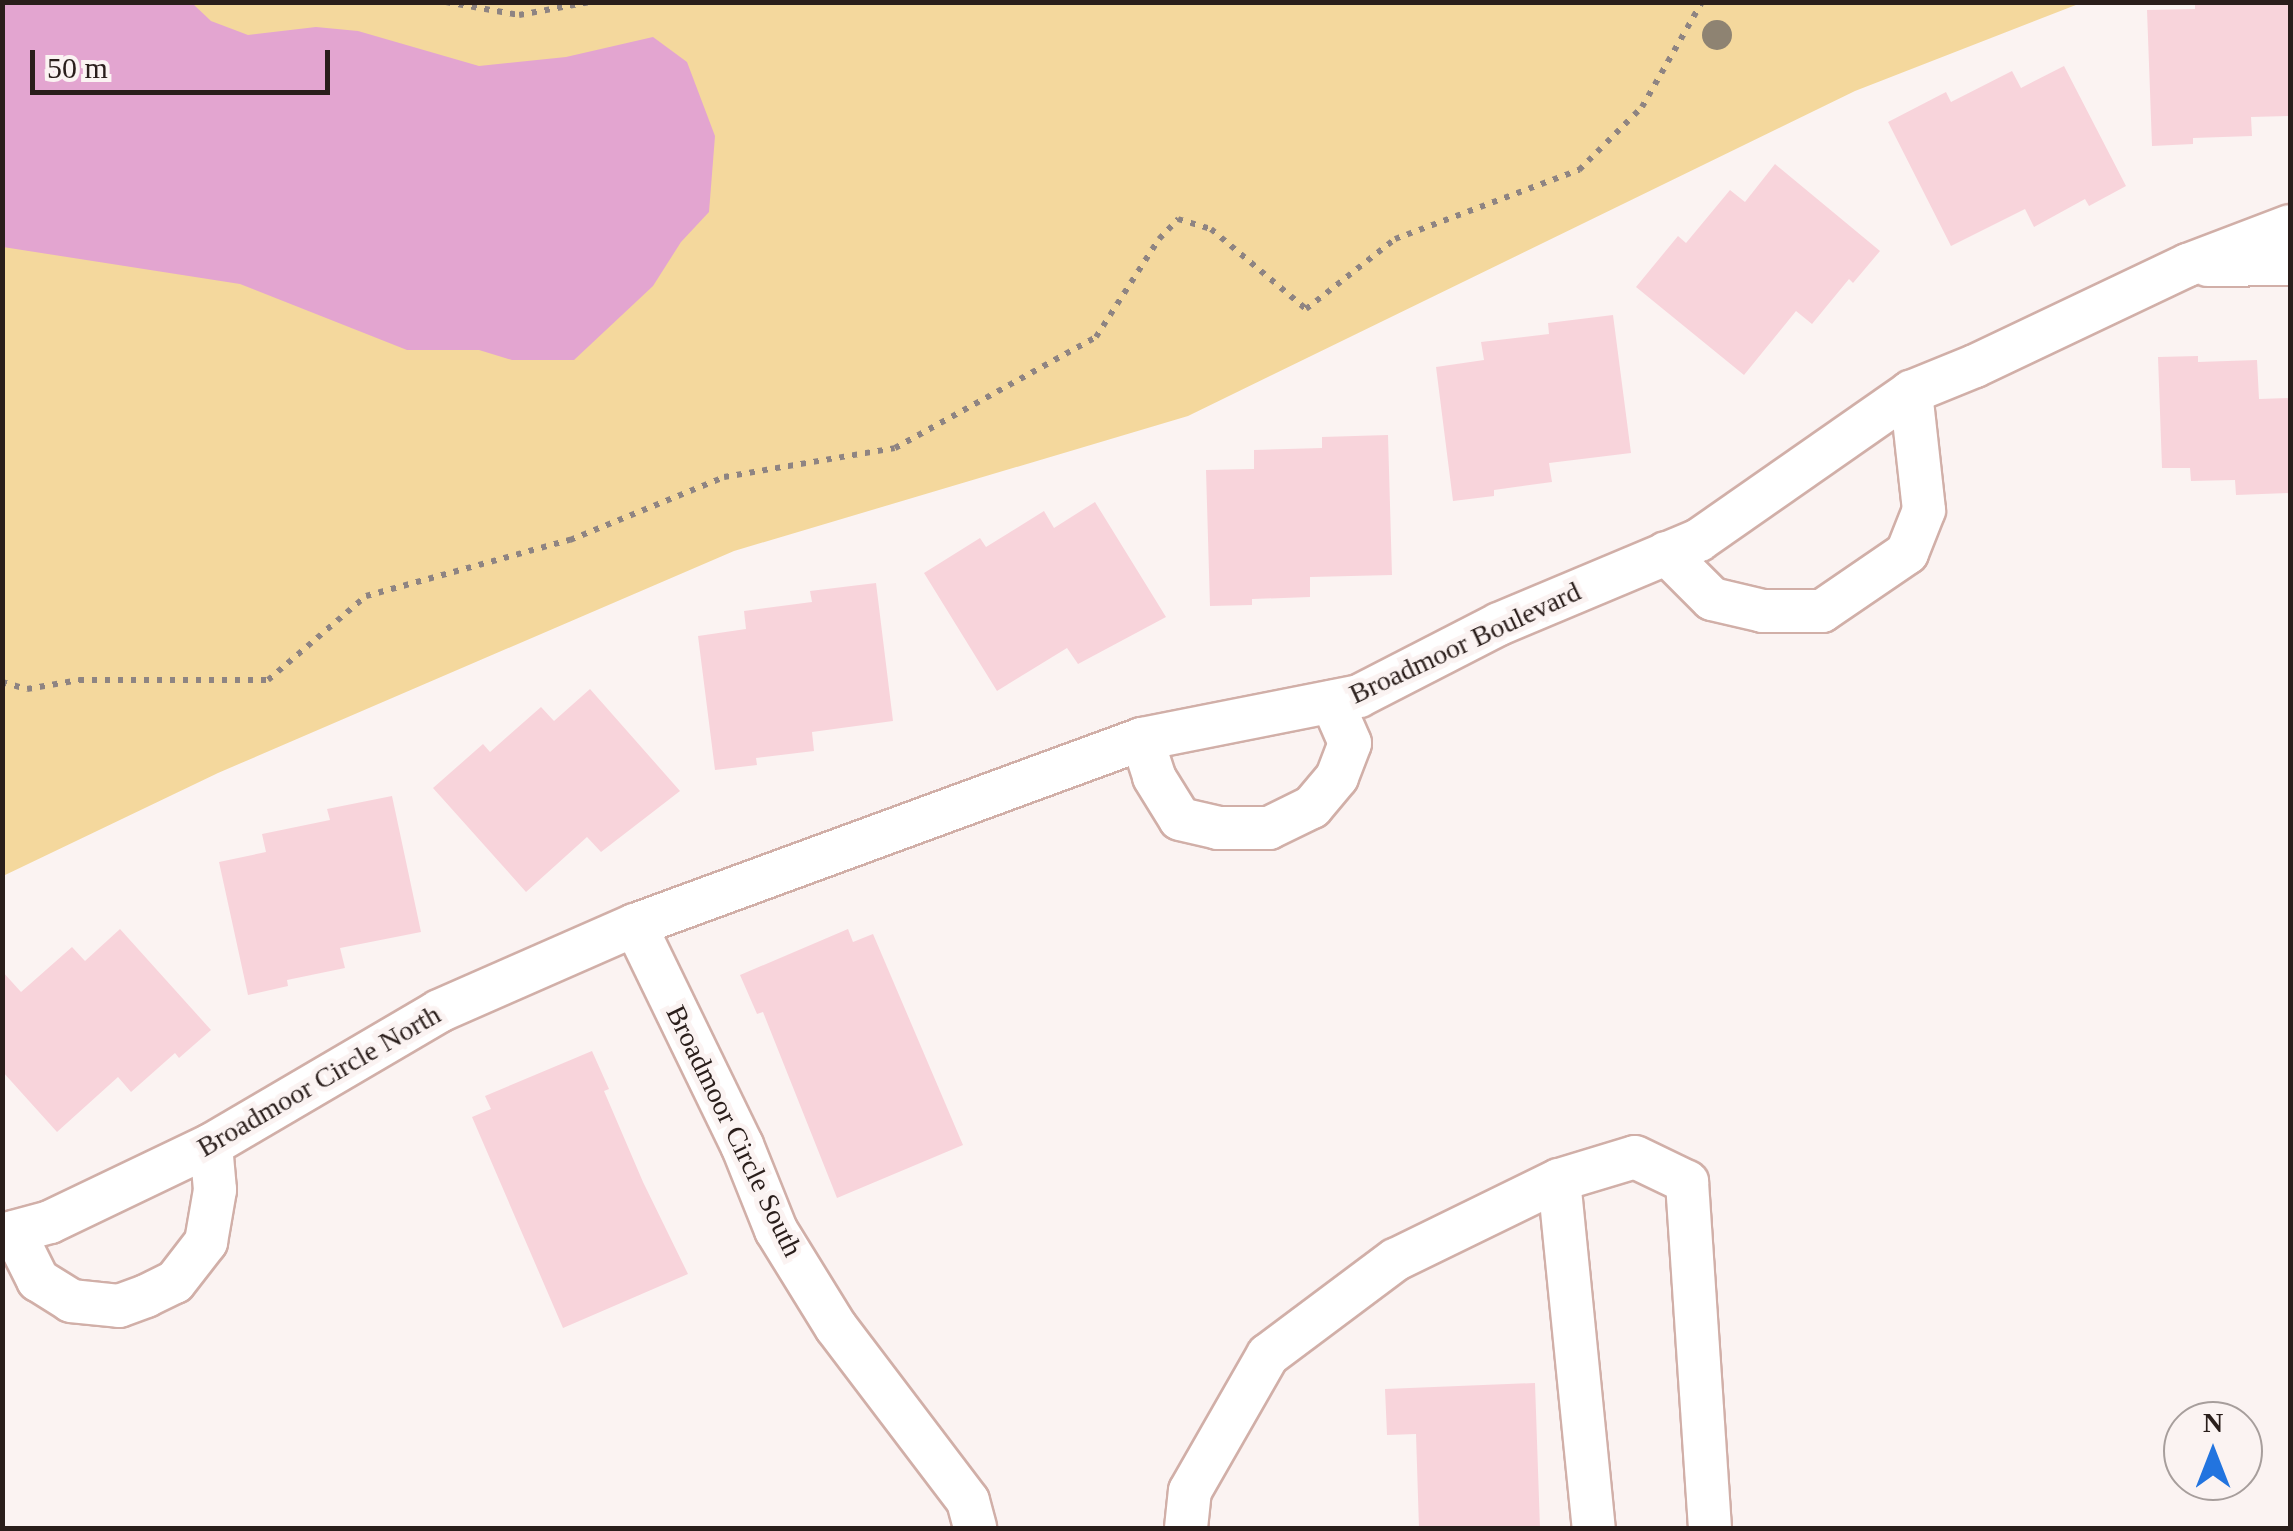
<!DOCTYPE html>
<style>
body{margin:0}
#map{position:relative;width:2293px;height:1531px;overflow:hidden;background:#fbf3f2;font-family:Georgia,serif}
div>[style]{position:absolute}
.green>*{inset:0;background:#f4d89d}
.water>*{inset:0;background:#e3a5d0}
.building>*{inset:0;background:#f8d4db}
.path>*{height:6px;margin-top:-3px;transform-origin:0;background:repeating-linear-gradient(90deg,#8e8482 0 5px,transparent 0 13px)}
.roads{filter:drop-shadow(2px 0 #d1afa8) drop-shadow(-2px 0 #d1afa8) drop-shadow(0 2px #d1afa8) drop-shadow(0 -2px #d1afa8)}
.minor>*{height:42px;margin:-21px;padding:0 21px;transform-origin:21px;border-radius:21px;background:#fff}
.trees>*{width:30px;height:30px;margin:-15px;border-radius:50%;background:#8e8372}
span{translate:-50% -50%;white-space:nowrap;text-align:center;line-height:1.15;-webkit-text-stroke:10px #fbf3f2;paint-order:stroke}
.street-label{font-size:28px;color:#2a1e1b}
.frame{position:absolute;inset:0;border:5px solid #2a1e1b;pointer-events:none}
.north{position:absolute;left:2163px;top:1401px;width:100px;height:100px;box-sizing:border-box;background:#fbf3f2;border:2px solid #a79e9c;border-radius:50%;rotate:0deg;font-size:28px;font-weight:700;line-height:40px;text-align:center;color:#2a1e1b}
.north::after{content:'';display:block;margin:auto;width:35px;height:45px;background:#2274df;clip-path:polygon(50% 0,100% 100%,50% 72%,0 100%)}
.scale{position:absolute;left:30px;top:50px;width:300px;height:45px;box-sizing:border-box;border:5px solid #2a1e1b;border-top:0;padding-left:12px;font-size:30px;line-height:35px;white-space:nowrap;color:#2a1e1b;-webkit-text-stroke:8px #fbf3f2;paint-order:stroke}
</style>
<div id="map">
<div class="green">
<div style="clip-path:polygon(3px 3px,2081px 3px,1855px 91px,1188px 416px,734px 551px,218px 773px,3px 876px)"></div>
</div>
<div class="water">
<div style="clip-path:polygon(2px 3px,192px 3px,211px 21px,248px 35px,316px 27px,358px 31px,479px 66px,566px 57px,653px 37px,687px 62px,715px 136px,709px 212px,681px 242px,653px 286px,574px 360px,512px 360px,479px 350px,407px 350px,240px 284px,3px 247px)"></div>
</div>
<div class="building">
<div style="clip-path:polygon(2195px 2px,2290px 2px,2290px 116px,2251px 117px,2252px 136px,2193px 138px,2193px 144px,2152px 146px,2147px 10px,2195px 9px)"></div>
<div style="clip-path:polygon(2064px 66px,2126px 186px,2089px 206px,2085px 199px,2034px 227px,2025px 209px,1951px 246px,1888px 122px,1946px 92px,1951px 102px,2012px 71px,2021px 88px)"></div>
<div style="clip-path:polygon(1775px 164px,1880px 251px,1853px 283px,1849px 279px,1812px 324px,1796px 311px,1744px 375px,1636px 287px,1678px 236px,1686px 243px,1730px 190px,1745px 202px)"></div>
<div style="clip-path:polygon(1613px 315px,1631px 453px,1549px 463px,1552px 482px,1494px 490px,1494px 496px,1453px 501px,1436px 367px,1484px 360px,1481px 342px,1549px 334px,1548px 323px)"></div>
<div style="clip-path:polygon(2198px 356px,2198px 362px,2257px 360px,2259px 399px,2290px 398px,2290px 493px,2236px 495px,2235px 480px,2191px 481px,2190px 468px,2162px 468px,2158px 357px)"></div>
<div style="clip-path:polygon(1388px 435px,1392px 575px,1310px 577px,1310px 597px,1252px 599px,1252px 605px,1210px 606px,1206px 470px,1254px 469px,1254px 450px,1322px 448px,1322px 437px)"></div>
<div style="clip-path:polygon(1095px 502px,1166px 617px,1078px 664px,1067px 648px,997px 691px,924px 573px,980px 538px,986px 547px,1044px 511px,1054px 528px)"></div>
<div style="clip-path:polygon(876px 583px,893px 721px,812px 732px,814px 751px,756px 758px,757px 765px,715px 770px,698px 636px,746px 629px,744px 611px,812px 602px,810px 591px)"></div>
<div style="clip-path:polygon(590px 689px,680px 791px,601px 852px,587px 837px,526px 892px,433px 788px,483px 744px,490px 752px,541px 707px,554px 721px)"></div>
<div style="clip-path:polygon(392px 796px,421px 932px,340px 948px,345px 968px,287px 980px,288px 986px,248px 995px,219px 862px,266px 852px,262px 834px,330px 820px,327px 809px)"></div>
<div style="clip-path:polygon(120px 929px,211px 1030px,179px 1058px,175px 1053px,131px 1092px,118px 1077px,57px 1132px,2px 1071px,2px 971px,21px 992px,72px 947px,85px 961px)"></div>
<div style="clip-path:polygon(848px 929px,853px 942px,873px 934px,963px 1145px,837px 1198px,763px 1012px,757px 1014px,740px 975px)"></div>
<div style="clip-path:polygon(592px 1051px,609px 1089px,604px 1091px,643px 1182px,688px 1274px,563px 1328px,472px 1117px,491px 1109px,485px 1096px)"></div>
<div style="clip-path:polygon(1535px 1383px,1540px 1528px,1419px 1528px,1416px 1434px,1387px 1435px,1385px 1389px)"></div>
</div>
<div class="path">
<div style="left:446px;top:2px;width:74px;rotate:10.1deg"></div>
<div style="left:519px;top:15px;width:72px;rotate:-10.4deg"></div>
<div style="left:2px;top:682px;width:26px;rotate:16deg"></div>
<div style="left:27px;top:689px;width:53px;rotate:-9.8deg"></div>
<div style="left:79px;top:680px;width:189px"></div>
<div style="left:268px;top:680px;width:129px;rotate:-40.6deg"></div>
<div style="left:366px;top:596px;width:212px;rotate:-15.4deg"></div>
<div style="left:570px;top:540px;width:166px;rotate:-22.2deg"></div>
<div style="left:724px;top:477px;width:173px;rotate:-9.6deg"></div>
<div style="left:895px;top:448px;width:230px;rotate:-28.9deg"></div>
<div style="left:1096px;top:337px;width:117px;rotate:-57.3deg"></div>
<div style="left:1159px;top:239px;width:28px;rotate:-46deg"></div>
<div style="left:1178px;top:219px;width:34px;rotate:17deg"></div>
<div style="left:1211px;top:229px;width:124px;rotate:40.1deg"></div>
<div style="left:1306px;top:309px;width:113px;rotate:-38.2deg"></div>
<div style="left:1395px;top:239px;width:197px;rotate:-20.6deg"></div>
<div style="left:1579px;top:170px;width:89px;rotate:-45deg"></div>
<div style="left:1642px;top:107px;width:121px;rotate:-60.3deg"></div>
</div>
<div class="roads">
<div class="minor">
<div style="left:2208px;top:265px;width:82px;rotate:-0.7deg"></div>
<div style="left:1666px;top:553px;width:65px;rotate:45deg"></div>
<div style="left:1712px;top:599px;width:52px;rotate:13.2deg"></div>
<div style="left:1763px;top:611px;width:59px"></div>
<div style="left:1822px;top:611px;width:103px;rotate:-34.3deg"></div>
<div style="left:1907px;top:553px;width:46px;rotate:-68.4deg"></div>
<div style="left:1924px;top:510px;width:119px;rotate:-96.3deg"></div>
<div style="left:1142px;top:739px;width:40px;rotate:72deg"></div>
<div style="left:1154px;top:777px;width:49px;rotate:58.2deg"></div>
<div style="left:1180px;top:819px;width:39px;rotate:13deg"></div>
<div style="left:1218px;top:828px;width:51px"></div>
<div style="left:1269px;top:828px;width:48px;rotate:-26deg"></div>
<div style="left:1312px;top:807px;width:39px;rotate:-50deg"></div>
<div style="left:1337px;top:777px;width:36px;rotate:-69deg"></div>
<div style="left:1350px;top:743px;width:45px;rotate:-113.7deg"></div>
<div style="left:635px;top:925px;width:245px;rotate:64.1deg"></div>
<div style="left:742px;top:1145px;width:92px;rotate:68.2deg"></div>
<div style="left:776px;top:1230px;width:114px;rotate:58.3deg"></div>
<div style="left:836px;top:1327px;width:218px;rotate:52.8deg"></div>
<div style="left:968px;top:1501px;width:28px;rotate:75deg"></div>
<div style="left:1559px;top:1180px;width:350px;rotate:84.3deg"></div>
<div style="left:14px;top:1232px;width:54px;rotate:63.4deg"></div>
<div style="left:38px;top:1280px;width:39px;rotate:32deg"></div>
<div style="left:71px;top:1301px;width:48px;rotate:5.9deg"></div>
<div style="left:119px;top:1306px;width:29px;rotate:-20deg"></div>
<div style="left:146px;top:1296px;width:32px;rotate:-26deg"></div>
<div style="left:175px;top:1282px;width:51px;rotate:-52.2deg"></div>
<div style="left:206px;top:1242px;width:53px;rotate:-80.2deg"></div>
<div style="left:215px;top:1190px;width:45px;rotate:-95.1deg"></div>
<div style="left:2px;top:1235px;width:50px;rotate:-15.2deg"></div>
<div style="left:50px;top:1222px;width:178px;rotate:-25.6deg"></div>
<div style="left:211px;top:1145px;width:264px;rotate:-30.4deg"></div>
<div style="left:439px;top:1011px;width:214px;rotate:-23.7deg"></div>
<div style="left:635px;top:925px;width:540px;rotate:-20.15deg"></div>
<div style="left:1142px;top:739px;width:221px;rotate:-11.2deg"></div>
<div style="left:1359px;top:696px;width:157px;rotate:-27.2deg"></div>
<div style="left:1499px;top:624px;width:217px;rotate:-22.8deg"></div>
<div style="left:1699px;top:540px;width:259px;rotate:-34.9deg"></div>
<div style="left:1911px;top:392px;width:69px;rotate:-22.1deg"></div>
<div style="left:1975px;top:366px;width:236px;rotate:-25.4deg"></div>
<div style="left:2188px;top:265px;width:109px;rotate:-20.9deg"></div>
<div style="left:1186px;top:1528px;width:37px;rotate:-84deg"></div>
<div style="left:1190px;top:1491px;width:157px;rotate:-60.2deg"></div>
<div style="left:1268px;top:1355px;width:159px;rotate:-36.8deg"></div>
<div style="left:1395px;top:1260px;width:182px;rotate:-26deg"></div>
<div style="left:1559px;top:1180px;width:79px;rotate:-16.8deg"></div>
<div style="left:1635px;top:1157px;width:58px;rotate:25.7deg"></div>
<div style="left:1687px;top:1182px;width:347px;rotate:86.2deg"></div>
</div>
</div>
<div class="trees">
<div style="left:1717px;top:35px"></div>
</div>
<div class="street-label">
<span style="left:1465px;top:643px;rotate:-25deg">Broadmoor Boulevard</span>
<span style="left:319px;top:1081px;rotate:-30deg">Broadmoor Circle North</span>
<span style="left:734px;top:1131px;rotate:64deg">Broadmoor Circle South</span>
</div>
<div class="frame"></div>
<div class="north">N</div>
<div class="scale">50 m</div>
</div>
